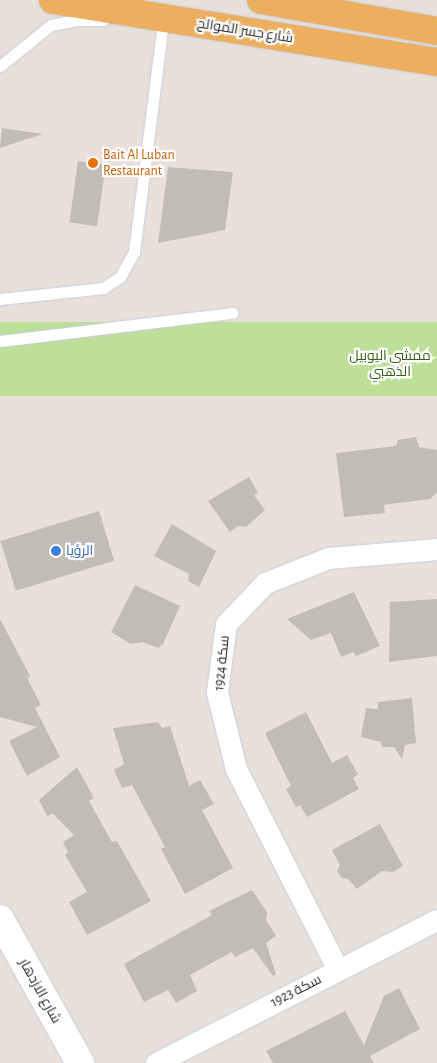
<!DOCTYPE html>
<meta charset="utf-8">
<style>
body{margin:0}
#map{position:relative;width:437px;height:1063px;overflow:hidden;background:#eae0da;font-family:"Alegreya Sans",Cairo,sans-serif}
div>[style]{position:absolute}
[style*='--x']{left:calc(var(--x)*1px);top:calc(var(--y)*1px);width:calc(var(--w)*1px);rotate:calc(var(--a)*1deg)}
.green>*{inset:0;background:#bedf98;transform-origin:0 0}
.building>*{inset:0;background:#c2bcb6;transform-origin:0 0}
.roads{filter:drop-shadow(0 0 1px #c9cfda) drop-shadow(0 0 1px #c9cfda)}
.lane>*{height:11px;margin:-5.5px;padding:0 5.5px;transform-origin:5.5px;border-radius:5.5px;background:#fff}
.street>*{height:21px;margin:-10.5px;padding:0 10.5px;transform-origin:10.5px;border-radius:10.5px;background:#fff}
.secondary>*{height:28px;margin:-14px;padding:0 14px;transform-origin:14px;border-radius:14px;background:#fff}
.primary>*{height:28px;margin:-14px;padding:0 14px;transform-origin:14px;border-radius:14px;background:#ebaf5f}
.dots>*{width:14px;height:14px;translate:-50% -50%;box-sizing:border-box;border:2px solid #fff;border-radius:50%}
span{translate:-50% -50%;white-space:nowrap;text-align:center;line-height:1.15;-webkit-text-stroke:4.5px #fff;paint-order:stroke}
.street-label{font-size:14px;color:#282828}
.food-label{font-size:14px;color:#c56008}
.left{translate:0 -50%;text-align:left}
.park-label{font-size:14px;color:#38611c}
.shop-label{font-size:14px;color:#366cbe}
</style>
<div id="map">
<div class="green">
<div style="left:437px;top:322px;width:74px;height:440px;rotate:90deg"></div>
</div>
<div class="building">
<div style="clip-path:polygon(2px 128px,43px 134px,0 148px)"></div>
<div style="left:78px;top:161px;width:28px;height:62px;rotate:8deg"></div>
<div style="clip-path:polygon(168px 167px,233px 172px,225px 230px,158px 243px)"></div>
<div style="clip-path:polygon(416px 437px,419px 447px,437px 450px,437px 492px,430px 499px,384px 505px,385px 513px,344px 517px,336px 453px,396px 446px,398px 440px)"></div>
<div style="clip-path:polygon(249px 477px,258px 493px,254px 495px,265px 510px,246px 527px,238px 526px,230px 532px,208px 501px)"></div>
<div style="left:99px;top:511px;width:52px;height:103px;rotate:73deg"></div>
<div style="clip-path:polygon(172px 524px,216px 551px,199px 587px,188px 581px,189px 574px,154px 556px)"></div>
<div style="clip-path:polygon(135px 585px,180px 606px,163px 644px,158px 648px,142px 642px,131px 644px,111px 632px)"></div>
<div style="clip-path:polygon(354px 592px,380px 646px,356px 656px,353px 652px,341px 657px,331px 633px,311px 640px,287px 619px)"></div>
<div style="clip-path:polygon(437px 599px,437px 656px,389px 662px,390px 602px)"></div>
<div style="clip-path:polygon(0 619px,30px 676px,27px 678px,41px 705px,35px 708px,60px 757px,27px 776px,9px 741px,37px 727px,0 717px)"></div>
<div style="clip-path:polygon(412px 698px,416px 743px,405px 745px,402px 759px,394px 747px,382px 747px,381px 742px,361px 737px,366px 708px,378px 709px,378px 702px)"></div>
<div style="clip-path:polygon(306px 712px,332px 763px,347px 755px,358px 774px,353px 778px,359px 789px,307px 817px,300px 805px,296px 807px,286px 789px,291px 786px,265px 733px)"></div>
<div style="clip-path:polygon(158px 722px,162px 728px,170px 726px,189px 786px,200px 780px,214px 804px,202px 810px,233px 868px,185px 894px,161px 849px,165px 847px,132px 785px,122px 788px,114px 770px,124px 764px,113px 728px)"></div>
<div style="clip-path:polygon(77px 767px,94px 798px,89px 801px,112px 842px,117px 841px,151px 901px,87px 935px,69px 902px,87px 892px,65px 855px,68px 852px,63px 842px,74px 835px,53px 814px,47px 816px,39px 800px)"></div>
<div style="clip-path:polygon(380px 824px,403px 866px,393px 872px,382px 871px,357px 889px,348px 879px,342px 878px,337px 871px,340px 865px,332px 850px)"></div>
<div style="clip-path:polygon(252px 890px,267px 912px,266px 920px,276px 936px,266px 943px,276px 974px,273px 976px,253px 948px,235px 957px,232px 952px,190px 975px,197px 991px,176px 1003px,168px 990px,144px 1002px,124px 964px,212px 915px,209px 911px)"></div>
<div style="clip-path:polygon(399px 988px,420px 1029px,370px 1056px,374px 1063px,273px 1063px,266px 1051px,345px 1011px,364px 1045px,384px 996px)"></div>
</div>
<div class="roads">
<div class="lane">
<div style="--x:0;--y:66;--w:65;--a:-38.8"></div>
<div style="--x:51;--y:25;--w:25;--a:-11"></div>
<div style="--x:76;--y:20;--w:27;--a:0"></div>
<div style="--x:0;--y:299;--w:104;--a:-6.1"></div>
<div style="--x:103;--y:288;--w:20;--a:-33"></div>
<div style="--x:120;--y:277;--w:29;--a:-61"></div>
<div style="--x:134;--y:252;--w:225;--a:-82.8"></div>
<div style="--x:0;--y:341;--w:234;--a:-6.9"></div>
</div>
<div class="street">
<div style="--x:338;--y:970;--w:225;--a:-116.9"></div>
<div style="--x:236;--y:769;--w:79;--a:-103.9"></div>
<div style="--x:217;--y:692;--w:69;--a:-82.5"></div>
<div style="--x:226;--y:624;--w:57;--a:-46.4"></div>
<div style="--x:265;--y:583;--w:68;--a:-21.6"></div>
<div style="--x:328;--y:558;--w:109;--a:-4.7"></div>
<div style="--x:156;--y:1063;--w:315;--a:-27"></div>
</div>
<div class="secondary">
<div style="--x:0;--y:919;--w:165;--a:60.9"></div>
</div>
<div class="primary">
<div style="--x:53;--y:0;--w:389;--a:9.2"></div>
<div style="--x:261;--y:0;--w:179;--a:10"></div>
</div>
</div>
<div class="dots">
<div style="left:93px;top:163px;background:#e8710a"></div>
<div style="left:56px;top:551px;background:#3f7fe0"></div>
</div>
<div class="street-label">
<span style="left:245px;top:31px;rotate:9deg">شارع جسر الموالح</span>
<span style="left:222px;top:663px;rotate:-84deg">سكة 1924</span>
<span style="left:40px;top:991px;rotate:61deg">شارع الازدهار</span>
<span style="left:296px;top:991px;rotate:-27deg">سكة 1923</span>
</div>
<div class="food-label">
<span class="left" style="left:103px;top:163px">Bait Al Luban<br>Restaurant</span>
</div>
<div class="park-label">
<span style="left:390px;top:364px">ممشى اليوبيل<br>الذهبي</span>
</div>
<div class="shop-label">
<span class="left" style="left:66px;top:551px">الرؤيا</span>
</div>
</div>
